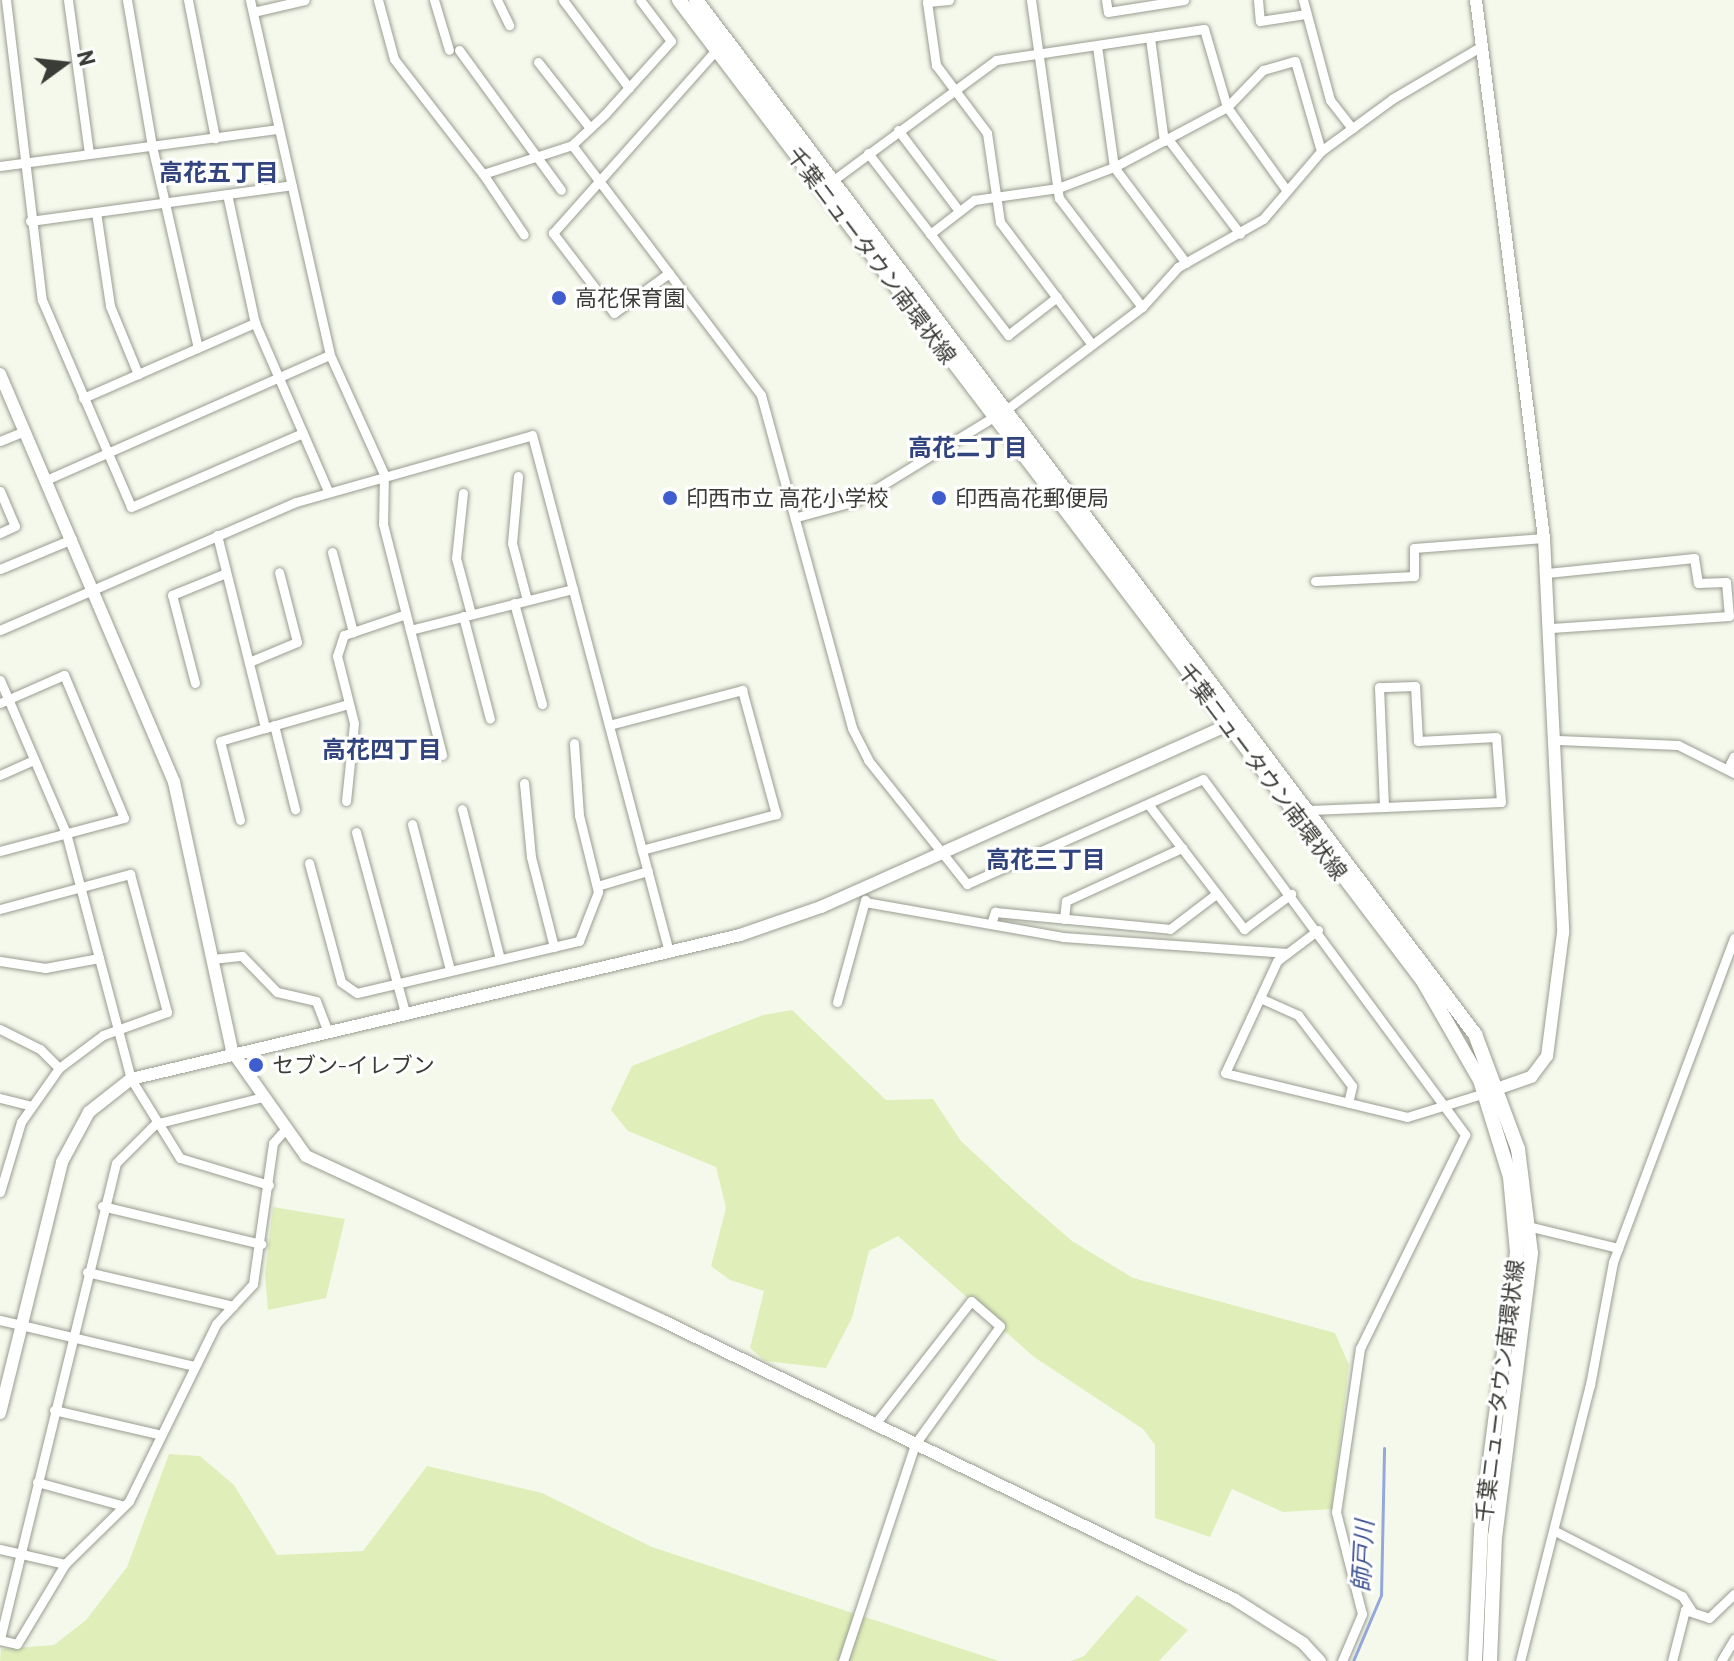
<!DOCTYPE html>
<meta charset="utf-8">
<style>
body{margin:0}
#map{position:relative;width:1734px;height:1661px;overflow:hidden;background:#f5f9ec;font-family:Barlow,"Noto Sans JP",sans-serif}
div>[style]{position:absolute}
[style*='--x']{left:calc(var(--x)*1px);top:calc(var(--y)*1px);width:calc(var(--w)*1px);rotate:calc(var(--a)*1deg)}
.green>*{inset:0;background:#e0efba}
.stream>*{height:3px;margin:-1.5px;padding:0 1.5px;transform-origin:1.5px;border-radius:1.5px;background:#94a8db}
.roads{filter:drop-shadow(0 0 2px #999d91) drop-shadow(0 0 2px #999d91)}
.minor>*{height:9px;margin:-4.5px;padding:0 4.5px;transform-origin:4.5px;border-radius:4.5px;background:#fff}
.tertiary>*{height:12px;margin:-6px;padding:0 6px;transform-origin:6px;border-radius:6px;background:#fff}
.secondary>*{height:14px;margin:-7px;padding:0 7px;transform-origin:7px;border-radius:7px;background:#fff}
.dots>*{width:22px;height:22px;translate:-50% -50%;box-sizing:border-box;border:4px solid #fff;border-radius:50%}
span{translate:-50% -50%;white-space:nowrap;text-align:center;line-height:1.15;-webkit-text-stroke:6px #fff;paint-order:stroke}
.street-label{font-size:22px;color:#3a3c37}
.poi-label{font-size:22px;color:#3a3c37}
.left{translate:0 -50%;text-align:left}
.neighbourhood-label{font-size:24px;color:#32447e;font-weight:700}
.water-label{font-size:24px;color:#3d5293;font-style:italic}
.north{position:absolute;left:24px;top:24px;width:80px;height:80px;-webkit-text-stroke:6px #fff;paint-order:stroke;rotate:75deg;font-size:22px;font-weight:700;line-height:32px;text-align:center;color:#3a3c37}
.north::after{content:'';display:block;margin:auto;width:28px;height:36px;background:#3a3c37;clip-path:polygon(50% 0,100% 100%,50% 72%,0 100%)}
</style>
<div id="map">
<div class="green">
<div style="clip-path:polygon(792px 1010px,886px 1100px,933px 1099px,961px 1141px,1020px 1196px,1072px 1241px,1133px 1278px,1335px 1333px,1349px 1365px,1332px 1509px,1283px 1512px,1232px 1489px,1210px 1537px,1155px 1518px,1155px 1445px,1143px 1429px,1034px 1357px,898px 1236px,869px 1251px,852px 1318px,826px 1368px,765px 1361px,750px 1348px,764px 1291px,730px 1280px,711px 1266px,726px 1208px,716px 1167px,628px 1131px,611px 1110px,632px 1066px,763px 1015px)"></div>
<div style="clip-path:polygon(273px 1207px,345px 1219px,326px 1298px,268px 1310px,265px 1275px)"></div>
<div style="clip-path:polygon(169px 1454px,200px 1456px,234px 1485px,277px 1555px,363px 1551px,427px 1466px,542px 1493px,652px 1547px,999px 1661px,0 1661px,1px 1649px,54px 1645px,86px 1620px,127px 1567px)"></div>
<div style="clip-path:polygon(1137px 1595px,1188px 1630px,1159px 1661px,1071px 1661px,1084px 1656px)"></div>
</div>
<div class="stream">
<div style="--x:1353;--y:1661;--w:72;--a:-67"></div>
<div style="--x:1381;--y:1595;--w:147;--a:-88.8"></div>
</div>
<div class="roads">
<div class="minor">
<div style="--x:6;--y:0;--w:302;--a:83.2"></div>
<div style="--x:42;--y:300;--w:225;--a:66.7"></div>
<div style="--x:131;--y:507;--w:187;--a:-23.3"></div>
<div style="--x:68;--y:0;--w:155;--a:82.2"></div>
<div style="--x:127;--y:0;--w:148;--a:80.3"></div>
<div style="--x:152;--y:146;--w:207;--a:77.2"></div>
<div style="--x:188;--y:0;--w:141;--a:78.9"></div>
<div style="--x:250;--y:0;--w:364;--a:77.3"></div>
<div style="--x:330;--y:355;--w:131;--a:65.6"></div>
<div style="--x:384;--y:474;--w:50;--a:91.1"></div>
<div style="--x:383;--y:524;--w:109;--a:75.7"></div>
<div style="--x:410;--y:630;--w:168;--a:-14.1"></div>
<div style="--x:378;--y:0;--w:61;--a:74.8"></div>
<div style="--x:394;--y:59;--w:145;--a:52.3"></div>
<div style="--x:483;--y:174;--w:94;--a:-18"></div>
<div style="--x:572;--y:145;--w:45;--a:-43.2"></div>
<div style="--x:605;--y:114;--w:98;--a:-47.9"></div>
<div style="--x:671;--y:41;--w:51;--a:-127.1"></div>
<div style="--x:434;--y:0;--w:52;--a:73.3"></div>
<div style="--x:497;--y:0;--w:28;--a:64"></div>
<div style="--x:563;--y:0;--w:110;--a:53.1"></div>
<div style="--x:949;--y:0;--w:22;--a:175"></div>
<div style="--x:927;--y:2;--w:64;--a:81.9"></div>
<div style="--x:936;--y:65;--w:85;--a:53.1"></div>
<div style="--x:987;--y:133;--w:90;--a:81.7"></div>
<div style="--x:1000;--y:222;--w:151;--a:53.1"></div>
<div style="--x:1031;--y:0;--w:200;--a:82"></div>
<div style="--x:1059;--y:198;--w:137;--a:52.7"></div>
<div style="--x:1106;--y:0;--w:12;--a:81"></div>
<div style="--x:1108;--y:12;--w:77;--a:-9"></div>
<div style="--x:1258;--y:0;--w:21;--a:85"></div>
<div style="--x:1260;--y:21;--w:47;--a:-8.7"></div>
<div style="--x:1303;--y:0;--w:104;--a:74.9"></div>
<div style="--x:1330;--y:100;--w:36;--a:52"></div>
<div style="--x:253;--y:12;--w:53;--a:-13"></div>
<div style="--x:1150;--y:38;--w:104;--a:82.3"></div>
<div style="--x:1097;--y:46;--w:122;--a:82"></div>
<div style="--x:1114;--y:167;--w:120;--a:53.1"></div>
<div style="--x:459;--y:50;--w:173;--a:53.9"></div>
<div style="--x:538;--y:62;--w:84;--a:51.8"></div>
<div style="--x:898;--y:130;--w:101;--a:53"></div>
<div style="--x:1168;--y:139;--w:119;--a:52.8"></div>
<div style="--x:572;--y:145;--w:313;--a:52.9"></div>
<div style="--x:761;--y:395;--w:345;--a:74.7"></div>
<div style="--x:852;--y:728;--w:36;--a:63"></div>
<div style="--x:868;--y:760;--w:159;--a:51.4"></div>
<div style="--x:967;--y:884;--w:258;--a:-24"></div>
<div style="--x:1203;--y:779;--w:442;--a:53.6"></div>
<div style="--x:1465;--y:1135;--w:237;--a:116.2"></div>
<div style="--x:1360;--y:1348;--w:166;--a:98.3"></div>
<div style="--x:1336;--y:1512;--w:105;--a:75.7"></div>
<div style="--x:1362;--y:1614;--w:51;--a:113.1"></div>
<div style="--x:868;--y:153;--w:230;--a:52.4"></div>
<div style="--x:1008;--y:335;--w:62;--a:-37.8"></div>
<div style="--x:0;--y:166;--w:281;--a:-7.6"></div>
<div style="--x:483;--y:174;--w:73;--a:56.1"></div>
<div style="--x:828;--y:184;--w:209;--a:-36.4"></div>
<div style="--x:996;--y:60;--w:210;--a:-8.5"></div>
<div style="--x:1204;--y:29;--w:81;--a:73.6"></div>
<div style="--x:1227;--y:107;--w:100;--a:54.4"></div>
<div style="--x:227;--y:194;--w:132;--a:77.8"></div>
<div style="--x:255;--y:323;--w:183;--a:66.5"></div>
<div style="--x:96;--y:212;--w:95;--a:81.5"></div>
<div style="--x:110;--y:306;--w:74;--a:67.6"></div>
<div style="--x:30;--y:221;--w:264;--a:-7.8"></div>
<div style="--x:930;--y:234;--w:56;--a:-37.7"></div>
<div style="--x:974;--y:200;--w:85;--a:-8.1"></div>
<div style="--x:1058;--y:188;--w:60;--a:-20.6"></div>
<div style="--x:1114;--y:167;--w:128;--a:-28"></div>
<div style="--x:1227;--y:107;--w:52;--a:-45.8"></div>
<div style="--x:1263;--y:70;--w:33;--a:-16"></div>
<div style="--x:1295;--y:61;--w:94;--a:73.9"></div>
<div style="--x:669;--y:273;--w:68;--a:144"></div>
<div style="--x:614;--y:313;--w:101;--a:-127.3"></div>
<div style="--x:553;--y:233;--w:248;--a:-48.3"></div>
<div style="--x:83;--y:398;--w:188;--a:-23.6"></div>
<div style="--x:0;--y:441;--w:27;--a:-22"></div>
<div style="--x:518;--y:476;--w:67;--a:95.1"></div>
<div style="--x:512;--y:543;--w:59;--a:75.3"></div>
<div style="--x:46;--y:480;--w:310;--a:-23.8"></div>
<div style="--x:0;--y:491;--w:38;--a:67"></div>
<div style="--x:15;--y:526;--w:17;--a:155"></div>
<div style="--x:463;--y:493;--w:65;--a:96.1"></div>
<div style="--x:456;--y:558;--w:58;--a:75"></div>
<div style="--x:797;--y:517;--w:61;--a:-15.2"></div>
<div style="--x:856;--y:501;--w:177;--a:-31.4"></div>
<div style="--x:1007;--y:409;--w:169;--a:-37.1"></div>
<div style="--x:1142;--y:307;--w:54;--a:-48"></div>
<div style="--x:1178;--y:267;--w:98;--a:-29.5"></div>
<div style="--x:1263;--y:219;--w:89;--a:-49.5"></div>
<div style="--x:1321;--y:151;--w:88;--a:-36.2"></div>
<div style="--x:1392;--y:99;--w:104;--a:-30.5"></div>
<div style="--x:217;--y:535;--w:199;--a:76"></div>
<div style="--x:332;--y:552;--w:83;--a:75.3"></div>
<div style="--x:0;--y:569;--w:78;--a:-22.6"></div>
<div style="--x:1547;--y:573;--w:148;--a:-5.8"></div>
<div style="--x:1694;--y:558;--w:25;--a:81"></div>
<div style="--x:1698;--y:583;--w:28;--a:-2"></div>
<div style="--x:1726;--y:582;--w:34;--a:85"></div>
<div style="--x:1729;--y:616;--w:178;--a:176.1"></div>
<div style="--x:1315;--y:581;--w:99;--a:-2.9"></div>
<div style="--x:1414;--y:576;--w:28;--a:-90"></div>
<div style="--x:1414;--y:548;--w:130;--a:-4.4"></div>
<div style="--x:514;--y:603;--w:105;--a:74.5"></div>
<div style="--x:463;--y:616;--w:106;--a:75.3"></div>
<div style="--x:0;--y:630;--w:322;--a:-23.4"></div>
<div style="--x:296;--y:502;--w:245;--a:-15.8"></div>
<div style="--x:532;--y:435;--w:535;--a:75.16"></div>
<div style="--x:410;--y:630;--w:129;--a:75.6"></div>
<div style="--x:249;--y:662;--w:52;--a:-22.6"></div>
<div style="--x:297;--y:642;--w:72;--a:-104.4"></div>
<div style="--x:0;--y:680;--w:167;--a:66.7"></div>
<div style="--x:66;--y:833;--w:254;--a:75.2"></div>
<div style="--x:131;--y:1079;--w:93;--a:58.2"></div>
<div style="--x:180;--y:1158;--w:93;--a:16.9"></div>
<div style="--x:195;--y:683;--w:91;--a:-104.6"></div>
<div style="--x:172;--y:595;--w:58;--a:-22.2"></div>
<div style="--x:0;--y:703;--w:70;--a:-23.6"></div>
<div style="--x:64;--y:675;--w:155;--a:67.2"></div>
<div style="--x:124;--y:818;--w:128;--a:165.1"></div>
<div style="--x:274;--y:725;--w:87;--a:76"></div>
<div style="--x:609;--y:725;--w:138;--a:-14.7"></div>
<div style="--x:742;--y:690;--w:129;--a:74.7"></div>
<div style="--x:776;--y:814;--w:139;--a:165"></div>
<div style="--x:1558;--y:740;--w:120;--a:2.4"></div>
<div style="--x:1678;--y:745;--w:63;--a:26.6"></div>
<div style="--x:1728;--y:768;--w:13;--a:-63"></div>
<div style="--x:0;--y:775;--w:37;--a:-24"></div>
<div style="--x:524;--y:783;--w:74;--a:84.6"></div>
<div style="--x:531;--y:857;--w:93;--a:75.7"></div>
<div style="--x:346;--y:801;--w:78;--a:-84.1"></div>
<div style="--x:354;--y:723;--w:69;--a:-104.2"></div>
<div style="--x:337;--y:656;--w:22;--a:-72"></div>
<div style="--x:344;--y:635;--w:65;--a:-18.7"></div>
<div style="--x:1148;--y:804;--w:158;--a:52.5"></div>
<div style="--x:1244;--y:929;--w:59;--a:-36.7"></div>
<div style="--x:462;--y:809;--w:155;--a:75.8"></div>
<div style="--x:1310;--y:810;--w:74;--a:-2.3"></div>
<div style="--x:1384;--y:807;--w:117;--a:-2.4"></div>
<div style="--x:1501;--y:802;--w:65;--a:-94.4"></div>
<div style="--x:1496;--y:737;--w:78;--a:177.1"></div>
<div style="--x:1418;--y:741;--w:55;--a:-93.1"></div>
<div style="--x:1415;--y:686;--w:36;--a:178"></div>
<div style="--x:1379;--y:687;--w:120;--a:87.6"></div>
<div style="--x:240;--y:820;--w:81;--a:-104.2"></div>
<div style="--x:220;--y:741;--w:133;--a:-16.1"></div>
<div style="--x:412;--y:824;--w:151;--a:75.4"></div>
<div style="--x:356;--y:832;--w:187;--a:74.8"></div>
<div style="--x:309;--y:863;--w:123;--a:74.9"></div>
<div style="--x:341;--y:982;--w:19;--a:35"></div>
<div style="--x:357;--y:993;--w:228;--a:-13.2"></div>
<div style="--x:579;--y:941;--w:53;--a:-68.8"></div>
<div style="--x:598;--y:892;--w:79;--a:-103.9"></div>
<div style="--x:579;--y:815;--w:72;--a:-94"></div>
<div style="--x:597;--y:886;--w:53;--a:-16.4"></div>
<div style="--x:865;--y:902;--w:201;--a:10"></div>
<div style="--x:1063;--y:937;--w:225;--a:4.1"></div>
<div style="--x:0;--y:909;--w:135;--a:-15.1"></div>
<div style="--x:130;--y:874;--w:143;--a:75"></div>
<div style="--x:167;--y:1012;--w:68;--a:160.2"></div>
<div style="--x:103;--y:1035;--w:55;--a:143.1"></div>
<div style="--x:59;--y:1068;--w:66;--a:125.1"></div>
<div style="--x:21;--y:1122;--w:73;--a:106.7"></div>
<div style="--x:1064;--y:919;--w:18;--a:-84"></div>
<div style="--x:1066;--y:901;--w:128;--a:-24.6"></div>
<div style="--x:991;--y:924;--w:13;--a:-72"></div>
<div style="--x:995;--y:912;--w:176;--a:5.5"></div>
<div style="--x:1170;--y:929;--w:58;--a:-37.3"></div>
<div style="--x:1318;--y:930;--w:51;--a:142.9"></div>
<div style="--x:1277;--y:961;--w:123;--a:114.9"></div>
<div style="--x:1225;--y:1073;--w:187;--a:13.6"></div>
<div style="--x:1407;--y:1117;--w:82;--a:-17.1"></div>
<div style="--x:212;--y:959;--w:30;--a:-6"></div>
<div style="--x:242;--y:956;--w:50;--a:45.8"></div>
<div style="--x:277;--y:992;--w:40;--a:13"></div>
<div style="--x:316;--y:1001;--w:31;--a:69"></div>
<div style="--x:0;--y:961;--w:46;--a:8.8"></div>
<div style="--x:45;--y:968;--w:55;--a:-10.5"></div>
<div style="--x:1260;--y:998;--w:42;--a:24.1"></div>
<div style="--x:1298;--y:1015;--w:89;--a:52.7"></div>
<div style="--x:1352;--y:1086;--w:17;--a:103"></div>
<div style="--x:837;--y:1002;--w:106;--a:-74.6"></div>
<div style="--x:0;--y:1029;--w:45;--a:26.6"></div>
<div style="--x:40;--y:1049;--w:27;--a:45"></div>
<div style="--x:0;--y:1098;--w:30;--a:14"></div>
<div style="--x:259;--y:1098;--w:107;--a:166"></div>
<div style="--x:155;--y:1124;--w:55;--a:135"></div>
<div style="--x:116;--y:1163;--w:491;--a:103.7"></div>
<div style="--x:0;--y:1640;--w:17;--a:13"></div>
<div style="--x:17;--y:1644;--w:93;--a:-59"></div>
<div style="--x:65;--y:1564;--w:90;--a:-44.5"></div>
<div style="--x:129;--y:1501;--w:197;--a:-63.8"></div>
<div style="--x:216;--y:1324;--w:54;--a:-47.2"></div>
<div style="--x:253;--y:1284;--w:142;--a:-81.9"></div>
<div style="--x:273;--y:1143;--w:15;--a:-48"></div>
<div style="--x:102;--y:1206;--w:164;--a:13.4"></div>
<div style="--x:1523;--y:1225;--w:98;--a:13.6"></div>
<div style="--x:87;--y:1272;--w:150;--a:13.1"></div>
<div style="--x:0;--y:1320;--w:200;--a:13.3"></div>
<div style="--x:54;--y:1410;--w:107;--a:13"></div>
<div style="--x:37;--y:1482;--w:90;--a:15.4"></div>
<div style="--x:1555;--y:1531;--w:143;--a:27.1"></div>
<div style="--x:1682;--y:1596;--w:17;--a:57"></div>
<div style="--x:0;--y:1549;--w:67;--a:13"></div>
<div style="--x:843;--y:1661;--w:229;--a:-71.6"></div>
<div style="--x:915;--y:1444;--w:145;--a:-54.2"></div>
<div style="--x:1000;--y:1326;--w:38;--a:-139"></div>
<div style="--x:971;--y:1301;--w:156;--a:128"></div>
<div style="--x:1520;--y:1661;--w:285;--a:-75.8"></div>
<div style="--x:1590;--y:1385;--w:125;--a:-79.4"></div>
<div style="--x:1613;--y:1262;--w:346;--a:-69.5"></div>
<div style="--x:1672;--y:1661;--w:53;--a:-75.7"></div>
<div style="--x:1685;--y:1610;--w:25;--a:18"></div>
<div style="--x:1709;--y:1618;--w:35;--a:-44"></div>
<div style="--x:1721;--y:1661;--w:26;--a:-59"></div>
</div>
<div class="tertiary">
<div style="--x:1476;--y:0;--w:542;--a:82.8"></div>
<div style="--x:1544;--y:538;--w:395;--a:87.2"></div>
<div style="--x:1563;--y:933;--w:124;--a:97.4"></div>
<div style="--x:1547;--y:1056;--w:26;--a:127"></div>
<div style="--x:1531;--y:1077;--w:46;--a:160.8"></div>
<div style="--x:0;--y:374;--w:444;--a:66.9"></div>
<div style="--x:174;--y:782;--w:275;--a:77.8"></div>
<div style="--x:232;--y:1051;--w:128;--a:54.8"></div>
<div style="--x:306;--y:1156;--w:391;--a:24.8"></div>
<div style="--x:661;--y:1320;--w:637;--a:25.96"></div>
<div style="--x:1234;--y:1599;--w:82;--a:32.5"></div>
<div style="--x:1303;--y:1643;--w:25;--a:47"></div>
<div style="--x:0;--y:1413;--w:259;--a:-76.1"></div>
<div style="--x:62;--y:1162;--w:57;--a:-61.6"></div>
<div style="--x:89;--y:1112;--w:53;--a:-38.2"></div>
<div style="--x:131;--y:1079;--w:626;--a:-13.3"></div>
<div style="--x:740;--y:935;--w:86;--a:-19.1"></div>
<div style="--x:821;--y:907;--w:453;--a:-24.1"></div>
</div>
<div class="secondary">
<div style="--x:679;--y:0;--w:1231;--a:52.82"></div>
<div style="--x:1423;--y:981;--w:114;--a:60.1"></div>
<div style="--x:1480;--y:1080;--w:102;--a:72.8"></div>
<div style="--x:1510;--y:1177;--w:75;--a:84.7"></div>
<div style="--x:1517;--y:1252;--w:280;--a:97.4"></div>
<div style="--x:1481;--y:1530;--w:131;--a:92.6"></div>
<div style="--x:696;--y:0;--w:1295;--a:53.01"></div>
<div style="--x:1475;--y:1034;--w:123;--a:69.5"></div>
<div style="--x:1518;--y:1149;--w:105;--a:82.9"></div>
<div style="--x:1531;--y:1253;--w:285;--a:97.2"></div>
<div style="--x:1495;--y:1536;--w:125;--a:92.3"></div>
</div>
</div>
<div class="dots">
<div style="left:559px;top:298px;background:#3f5dcf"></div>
<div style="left:670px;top:498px;background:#3f5dcf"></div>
<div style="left:939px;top:498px;background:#3f5dcf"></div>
<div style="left:256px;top:1065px;background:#3f5dcf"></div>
</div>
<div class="street-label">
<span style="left:872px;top:255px;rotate:53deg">千葉ニュータウン南環状線</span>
<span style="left:1263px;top:771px;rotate:53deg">千葉ニュータウン南環状線</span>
<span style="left:1499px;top:1391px;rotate:-83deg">千葉ニュータウン南環状線</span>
</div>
<div class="poi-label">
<span class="left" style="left:575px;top:298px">高花保育園</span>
<span class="left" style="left:686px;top:498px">印西市立 高花小学校</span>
<span class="left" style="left:955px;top:498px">印西高花郵便局</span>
<span class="left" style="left:272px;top:1065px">セブン-イレブン</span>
</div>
<div class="neighbourhood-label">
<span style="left:219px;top:172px">高花五丁目</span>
<span style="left:968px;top:447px">高花二丁目</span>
<span style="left:382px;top:749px">高花四丁目</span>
<span style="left:1046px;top:859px">高花三丁目</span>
</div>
<div class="water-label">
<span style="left:1362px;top:1556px;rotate:-87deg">師戸川</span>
</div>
<div class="north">N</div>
</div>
